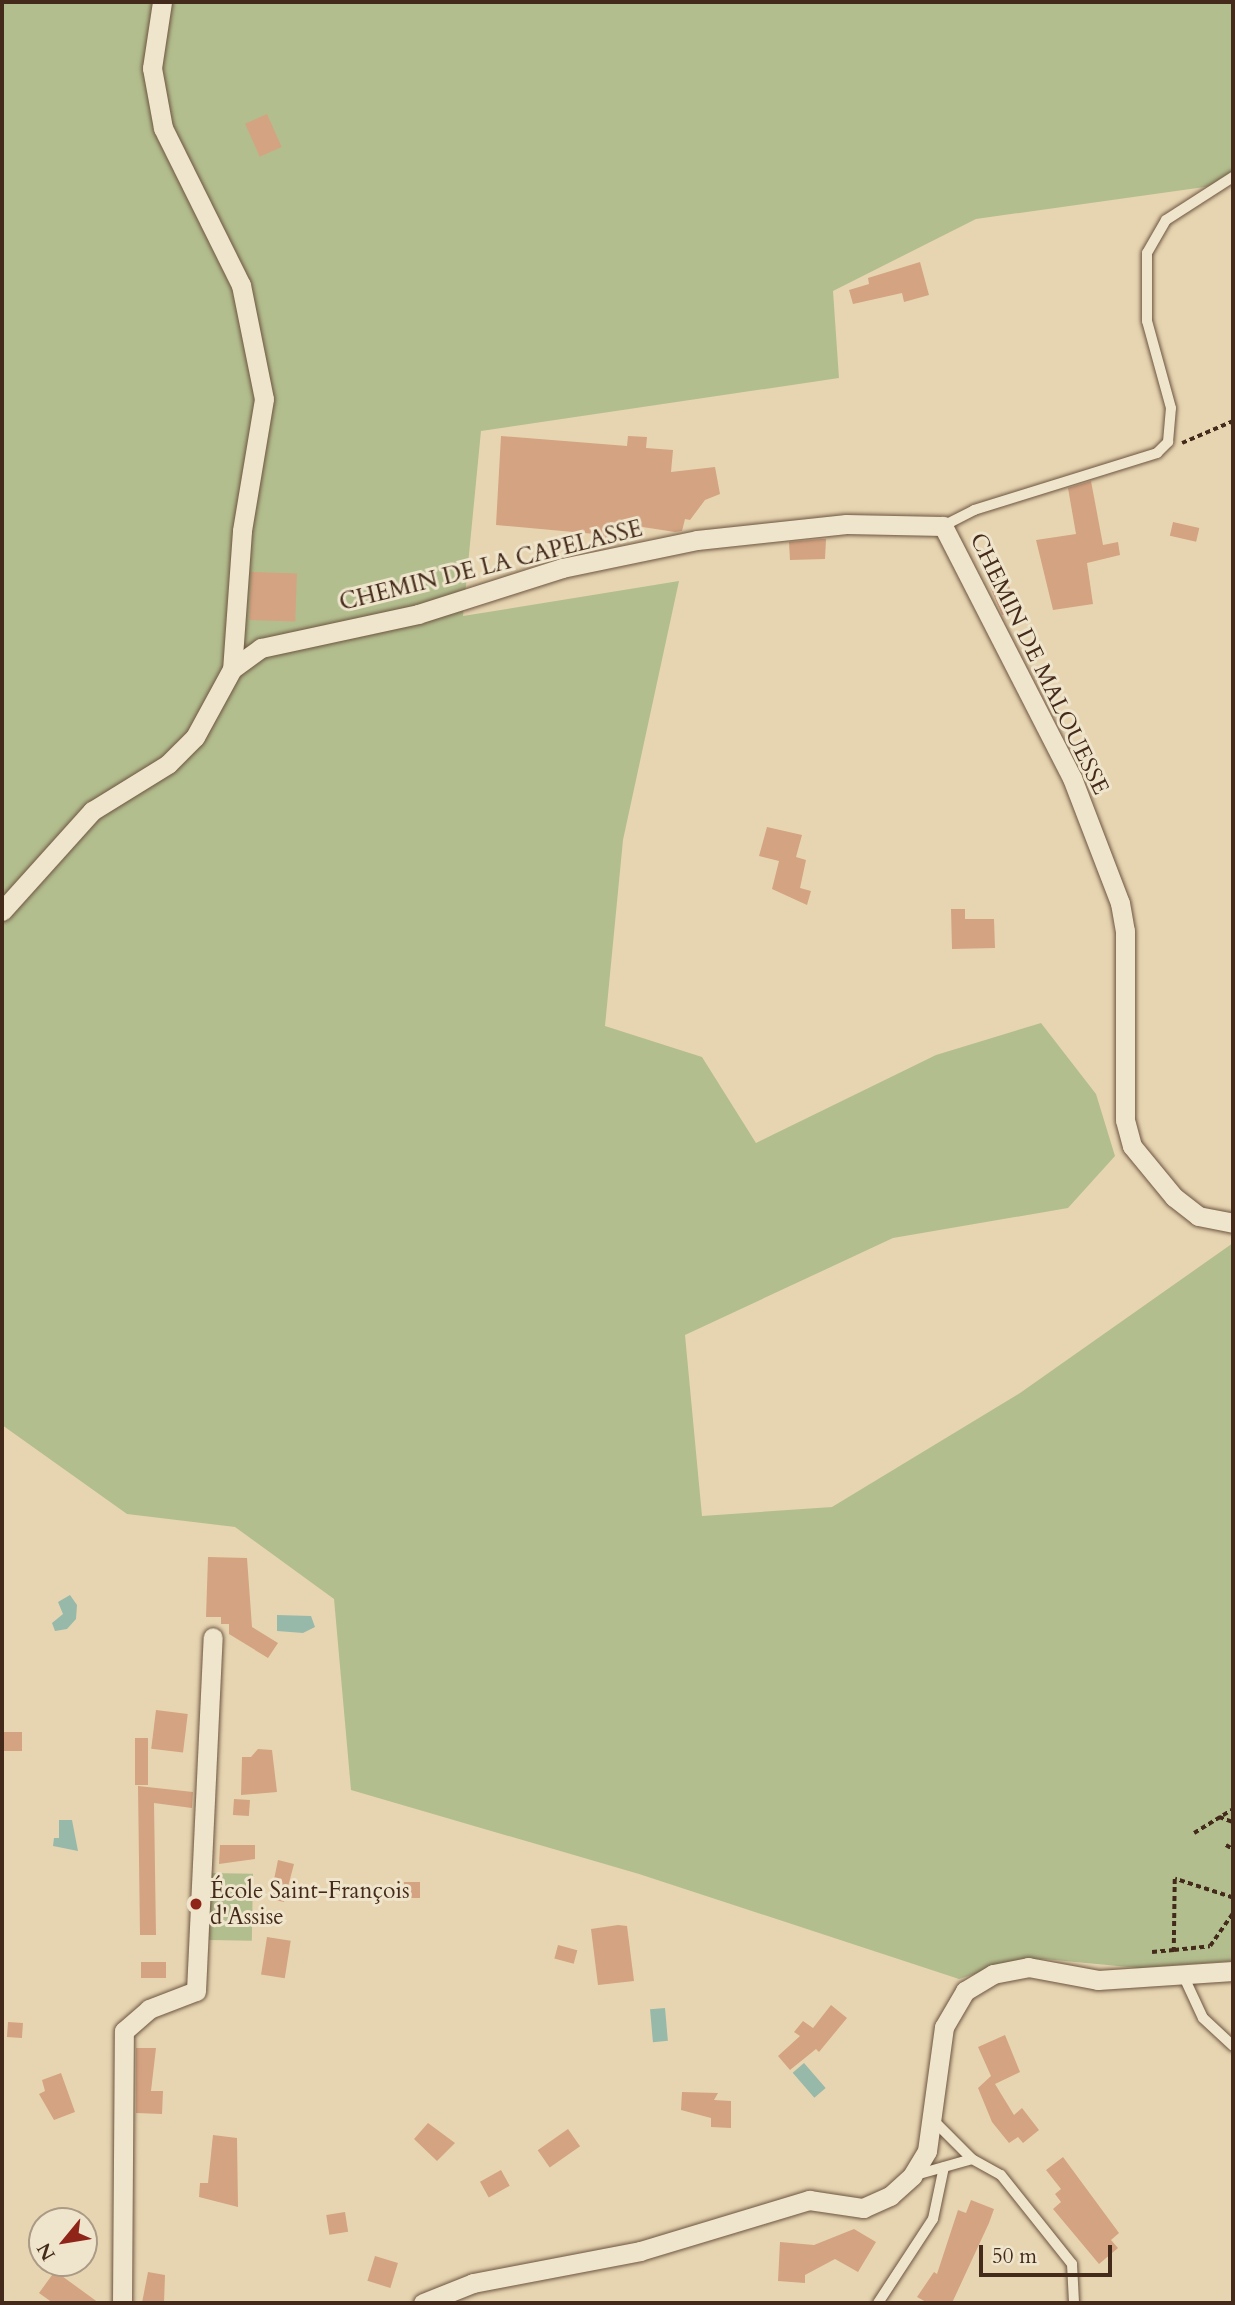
<!DOCTYPE html>
<meta charset="utf-8">
<style>
body{margin:0}
#map{position:relative;width:1235px;height:2305px;overflow:hidden;background:#e7d5b1;font-family:Cardo,serif}
div>[style]{position:absolute}
[style*='--x']{left:calc(var(--x)*1px);top:calc(var(--y)*1px);width:calc(var(--w)*1px);rotate:calc(var(--a)*1deg)}
.green>*{inset:0;background:#b3be8e;transform-origin:0 0}
.water>*{inset:0;background:#97b9aa;transform-origin:0 0}
.building>*{inset:0;background:#d4a382;transform-origin:0 0}
.path>*{height:3.5px;margin-top:-1.75px;transform-origin:0;background:repeating-linear-gradient(90deg,#442a1a 0 5px,transparent 0 8.5px)}
.roads{filter:drop-shadow(0 0 2px #6d5540) drop-shadow(0 0 2px #6d5540)}
.lane>*{height:10px;margin:-5px;padding:0 5px;transform-origin:5px;border-radius:5px;background:#efe4cc}
.street>*{height:19px;margin:-9.5px;padding:0 9.5px;transform-origin:9.5px;border-radius:9.5px;background:#efe4cc}
.dots>*{width:19px;height:19px;translate:-50% -50%;box-sizing:border-box;border:4px solid #efe4cc;border-radius:50%}
span{translate:-50% -50%;white-space:nowrap;text-align:center;line-height:1.15;-webkit-text-stroke:6px #efe4cc;paint-order:stroke}
.street-label{font-size:23px;color:#442a1a}
.poi-label{font-size:23px;color:#442a1a}
.left{translate:0 -50%;text-align:left}
.frame{position:absolute;inset:0;border:4px solid #442a1a;pointer-events:none}
.north{position:absolute;left:28px;top:2207px;width:70px;height:70px;box-sizing:border-box;background:#efe4cc;border:2px solid #ab9a85;border-radius:50%;rotate:240deg;font-size:19px;font-weight:700;line-height:28px;text-align:center;color:#442a1a}
.north::after{content:'';display:block;margin:auto;width:24px;height:32px;background:#8f2418;clip-path:polygon(50% 0,100% 100%,50% 72%,0 100%)}
.scale{position:absolute;left:979px;top:2245px;width:133px;height:32px;box-sizing:border-box;border:4px solid #442a1a;border-top:0;padding-left:9px;font-size:21px;line-height:24px;white-space:nowrap;color:#442a1a;-webkit-text-stroke:5px #efe4cc;paint-order:stroke}
</style>
<div id="map">
<div class="green">
<div style="clip-path:polygon(2px 2px,1233px 2px,1233px 183px,976px 219px,833px 291px,839px 378px,481px 431px,463px 616px,679px 581px,623px 840px,605px 1026px,702px 1057px,756px 1143px,936px 1055px,1041px 1023px,1096px 1094px,1115px 1156px,1068px 1208px,893px 1238px,685px 1335px,702px 1516px,832px 1507px,1020px 1393px,1233px 1243px,1233px 1961px,1139px 1968px,1044px 1959px,1012px 1962px,959px 1979px,639px 1874px,351px 1790px,334px 1599px,235px 1527px,127px 1514px,2px 1425px)"></div>
<div style="left:210px;top:1873px;width:43px;height:67px;rotate:1deg"></div>
</div>
<div class="water">
<div style="clip-path:polygon(70px 1595px,77px 1605px,76px 1619px,67px 1629px,55px 1631px,52px 1623px,63px 1614px,58px 1602px)"></div>
<div style="clip-path:polygon(277px 1615px,311px 1616px,315px 1627px,303px 1633px,277px 1631px)"></div>
<div style="clip-path:polygon(59px 1820px,72px 1820px,78px 1851px,53px 1846px,54px 1838px,59px 1838px)"></div>
<div style="left:665px;top:2008px;width:33px;height:15px;rotate:85deg"></div>
<div style="left:804px;top:2063px;width:33px;height:15px;rotate:49deg"></div>
</div>
<div class="building">
<div style="left:267px;top:114px;width:36px;height:24px;rotate:66deg"></div>
<div style="clip-path:polygon(920px 262px,929px 295px,904px 302px,902px 293px,853px 304px,849px 290px,869px 284px,868px 278px)"></div>
<div style="clip-path:polygon(501px 436px,627px 446px,628px 436px,647px 437px,646px 448px,673px 450px,671px 472px,715px 467px,720px 494px,705px 500px,690px 520px,685px 519px,682px 531px,675px 532px,610px 522px,608px 539px,594px 538px,595px 534px,496px 525px)"></div>
<div style="clip-path:polygon(1091px 481px,1103px 545px,1118px 542px,1120px 555px,1087px 563px,1093px 604px,1053px 610px,1036px 540px,1076px 534px,1068px 488px)"></div>
<div style="left:1173px;top:522px;width:27px;height:14px;rotate:13deg"></div>
<div style="clip-path:polygon(822px 539px,826px 539px,825px 559px,790px 560px,789px 542px)"></div>
<div style="left:251px;top:572px;width:46px;height:48px;rotate:2deg"></div>
<div style="clip-path:polygon(1006px 574px,1016px 611px,1002px 615px,986px 577px)"></div>
<div style="clip-path:polygon(767px 827px,802px 835px,796px 857px,806px 860px,800px 888px,811px 891px,807px 905px,772px 889px,779px 861px,759px 856px)"></div>
<div style="clip-path:polygon(951px 909px,965px 909px,965px 919px,994px 919px,995px 948px,952px 949px)"></div>
<div style="clip-path:polygon(208px 1557px,247px 1558px,252px 1627px,278px 1643px,268px 1658px,229px 1634px,229px 1624px,221px 1624px,221px 1617px,206px 1617px)"></div>
<div style="left:156px;top:1710px;width:32px;height:39px;rotate:7deg"></div>
<div style="left:2px;top:1732px;width:20px;height:19px"></div>
<div style="left:135px;top:1738px;width:13px;height:47px"></div>
<div style="clip-path:polygon(258px 1749px,272px 1750px,277px 1792px,241px 1795px,242px 1757px,251px 1757px)"></div>
<div style="clip-path:polygon(138px 1786px,193px 1792px,192px 1808px,154px 1803px,156px 1935px,140px 1935px)"></div>
<div style="left:234px;top:1799px;width:16px;height:16px;rotate:4deg"></div>
<div style="clip-path:polygon(220px 1845px,255px 1845px,255px 1859px,219px 1864px)"></div>
<div style="clip-path:polygon(278px 1860px,294px 1864px,284px 1902px,270px 1899px)"></div>
<div style="left:404px;top:1882px;width:16px;height:16px"></div>
<div style="clip-path:polygon(618px 1925px,627px 1926px,634px 1981px,598px 1985px,591px 1929px)"></div>
<div style="left:267px;top:1937px;width:24px;height:38px;rotate:9deg"></div>
<div style="left:558px;top:1945px;width:20px;height:14px;rotate:15deg"></div>
<div style="left:141px;top:1962px;width:25px;height:16px"></div>
<div style="clip-path:polygon(831px 2005px,847px 2018px,819px 2052px,816px 2049px,790px 2070px,778px 2056px,800px 2036px,794px 2032px,803px 2021px,813px 2028px)"></div>
<div style="left:8px;top:2022px;width:15px;height:15px;rotate:4deg"></div>
<div style="clip-path:polygon(1005px 2035px,1020px 2072px,995px 2084px,1014px 2115px,1022px 2108px,1039px 2130px,1023px 2143px,1018px 2137px,1009px 2143px,992px 2122px,978px 2088px,991px 2076px,978px 2047px)"></div>
<div style="clip-path:polygon(136px 2048px,156px 2048px,151px 2091px,163px 2091px,162px 2114px,136px 2113px)"></div>
<div style="clip-path:polygon(61px 2073px,75px 2112px,54px 2120px,39px 2094px,45px 2091px,42px 2080px)"></div>
<div style="clip-path:polygon(682px 2092px,718px 2093px,714px 2100px,731px 2101px,731px 2128px,711px 2127px,711px 2118px,681px 2110px)"></div>
<div style="clip-path:polygon(428px 2123px,455px 2143px,437px 2161px,414px 2139px)"></div>
<div style="left:568px;top:2129px;width:21px;height:37px;rotate:55deg"></div>
<div style="clip-path:polygon(213px 2135px,237px 2138px,238px 2207px,199px 2197px,200px 2183px,208px 2183px)"></div>
<div style="clip-path:polygon(1063px 2157px,1119px 2233px,1111px 2240px,1118px 2248px,1099px 2264px,1053px 2209px,1061px 2202px,1055px 2194px,1061px 2189px,1046px 2170px)"></div>
<div style="left:501px;top:2170px;width:18px;height:24px;rotate:61deg"></div>
<div style="clip-path:polygon(971px 2200px,994px 2209px,989px 2223px,952px 2303px,928px 2303px,917px 2297px,934px 2272px,937px 2274px,958px 2210px,966px 2213px)"></div>
<div style="left:345px;top:2212px;width:20px;height:19px;rotate:81deg"></div>
<div style="clip-path:polygon(854px 2229px,876px 2242px,858px 2272px,835px 2259px,805px 2275px,805px 2283px,778px 2281px,780px 2242px,814px 2245px)"></div>
<div style="left:375px;top:2256px;width:24px;height:26px;rotate:17deg"></div>
<div style="clip-path:polygon(55px 2271px,99px 2303px,53px 2303px,39px 2293px)"></div>
<div style="clip-path:polygon(148px 2272px,165px 2275px,164px 2303px,142px 2303px)"></div>
</div>
<div class="path">
<div style="--x:1182;--y:443;--w:56;--a:-23.3"></div>
<div style="--x:1219;--y:1817;--w:15;--a:20"></div>
<div style="--x:1194;--y:1833;--w:46;--a:-31.6"></div>
<div style="--x:1226;--y:1845;--w:8;--a:30"></div>
<div style="--x:1233;--y:1898;--w:61;--a:-161.9"></div>
<div style="--x:1175;--y:1879;--w:71;--a:90.8"></div>
<div style="--x:1174;--y:1950;--w:36;--a:-6"></div>
<div style="--x:1210;--y:1946;--w:40;--a:-55.1"></div>
<div style="--x:1152;--y:1952;--w:22;--a:-5"></div>
</div>
<div class="roads">
<div class="lane">
<div style="--x:943;--y:526;--w:35;--a:-27"></div>
<div style="--x:974;--y:510;--w:192;--a:-17.3"></div>
<div style="--x:1157;--y:453;--w:16;--a:-45"></div>
<div style="--x:1168;--y:442;--w:34;--a:-85"></div>
<div style="--x:1171;--y:408;--w:90;--a:-105.4"></div>
<div style="--x:1147;--y:321;--w:68;--a:-90"></div>
<div style="--x:1147;--y:253;--w:38;--a:-60"></div>
<div style="--x:1166;--y:220;--w:80;--a:-32.7"></div>
<div style="--x:1183;--y:1975;--w:47;--a:65.1"></div>
<div style="--x:1203;--y:2018;--w:41;--a:43"></div>
<div style="--x:972;--y:2159;--w:33;--a:29"></div>
<div style="--x:1001;--y:2175;--w:114;--a:51.4"></div>
<div style="--x:1072;--y:2264;--w:39;--a:87"></div>
<div style="--x:912;--y:2176;--w:62;--a:-15.8"></div>
<div style="--x:972;--y:2159;--w:55;--a:-135"></div>
<div style="--x:878;--y:2303;--w:100;--a:-56.8"></div>
<div style="--x:933;--y:2219;--w:53;--a:-78.1"></div>
</div>
<div class="street">
<div style="--x:162;--y:2;--w:67;--a:98.6"></div>
<div style="--x:152;--y:68;--w:61;--a:79.6"></div>
<div style="--x:163;--y:128;--w:175;--a:63.6"></div>
<div style="--x:241;--y:285;--w:116;--a:78.6"></div>
<div style="--x:264;--y:399;--w:134;--a:99.5"></div>
<div style="--x:242;--y:531;--w:138;--a:94.1"></div>
<div style="--x:2;--y:911;--w:135;--a:-48"></div>
<div style="--x:92;--y:811;--w:89;--a:-31.7"></div>
<div style="--x:168;--y:764;--w:38;--a:-45"></div>
<div style="--x:195;--y:737;--w:77;--a:-61.4"></div>
<div style="--x:232;--y:669;--w:36;--a:-36"></div>
<div style="--x:261;--y:648;--w:161;--a:-12.2"></div>
<div style="--x:418;--y:614;--w:151;--a:-17.7"></div>
<div style="--x:562;--y:568;--w:138;--a:-11.7"></div>
<div style="--x:697;--y:540;--w:150;--a:-6.1"></div>
<div style="--x:846;--y:524;--w:97;--a:1.2"></div>
<div style="--x:943;--y:526;--w:283;--a:62.9"></div>
<div style="--x:1072;--y:778;--w:134;--a:69"></div>
<div style="--x:1120;--y:903;--w:28;--a:80"></div>
<div style="--x:1125;--y:931;--w:189;--a:90"></div>
<div style="--x:1125;--y:1120;--w:27;--a:75"></div>
<div style="--x:1132;--y:1146;--w:66;--a:50.5"></div>
<div style="--x:1174;--y:1197;--w:31;--a:38"></div>
<div style="--x:1198;--y:1216;--w:36;--a:11"></div>
<div style="--x:122;--y:2303;--w:272;--a:-89.6"></div>
<div style="--x:124;--y:2031;--w:33;--a:-41"></div>
<div style="--x:149;--y:2009;--w:50;--a:-21"></div>
<div style="--x:196;--y:1991;--w:354;--a:-87.3"></div>
<div style="--x:423;--y:2303;--w:54;--a:-21.8"></div>
<div style="--x:473;--y:2283;--w:170;--a:-10.8"></div>
<div style="--x:640;--y:2251;--w:177;--a:-16.8"></div>
<div style="--x:809;--y:2200;--w:55;--a:8.4"></div>
<div style="--x:863;--y:2208;--w:30;--a:-24"></div>
<div style="--x:890;--y:2196;--w:30;--a:-42"></div>
<div style="--x:912;--y:2176;--w:29;--a:-59"></div>
<div style="--x:927;--y:2151;--w:125;--a:-82.2"></div>
<div style="--x:944;--y:2027;--w:42;--a:-59.7"></div>
<div style="--x:965;--y:1991;--w:33;--a:-31"></div>
<div style="--x:993;--y:1974;--w:36;--a:-11"></div>
<div style="--x:1028;--y:1967;--w:71;--a:10.5"></div>
<div style="--x:1098;--y:1980;--w:135;--a:-3.8"></div>
</div>
</div>
<div class="dots">
<div style="left:196px;top:1904px;background:#8f2418"></div>
</div>
<div class="street-label">
<span style="left:491px;top:566px;rotate:-14deg">CHEMIN DE LA CAPELASSE</span>
<span style="left:1039px;top:664px;rotate:64deg">CHEMIN DE MALOUESSE</span>
</div>
<div class="poi-label">
<span class="left" style="left:210px;top:1904px">École Saint-François<br>d'Assise</span>
</div>
<div class="frame"></div>
<div class="north">N</div>
<div class="scale">50 m</div>
</div>
